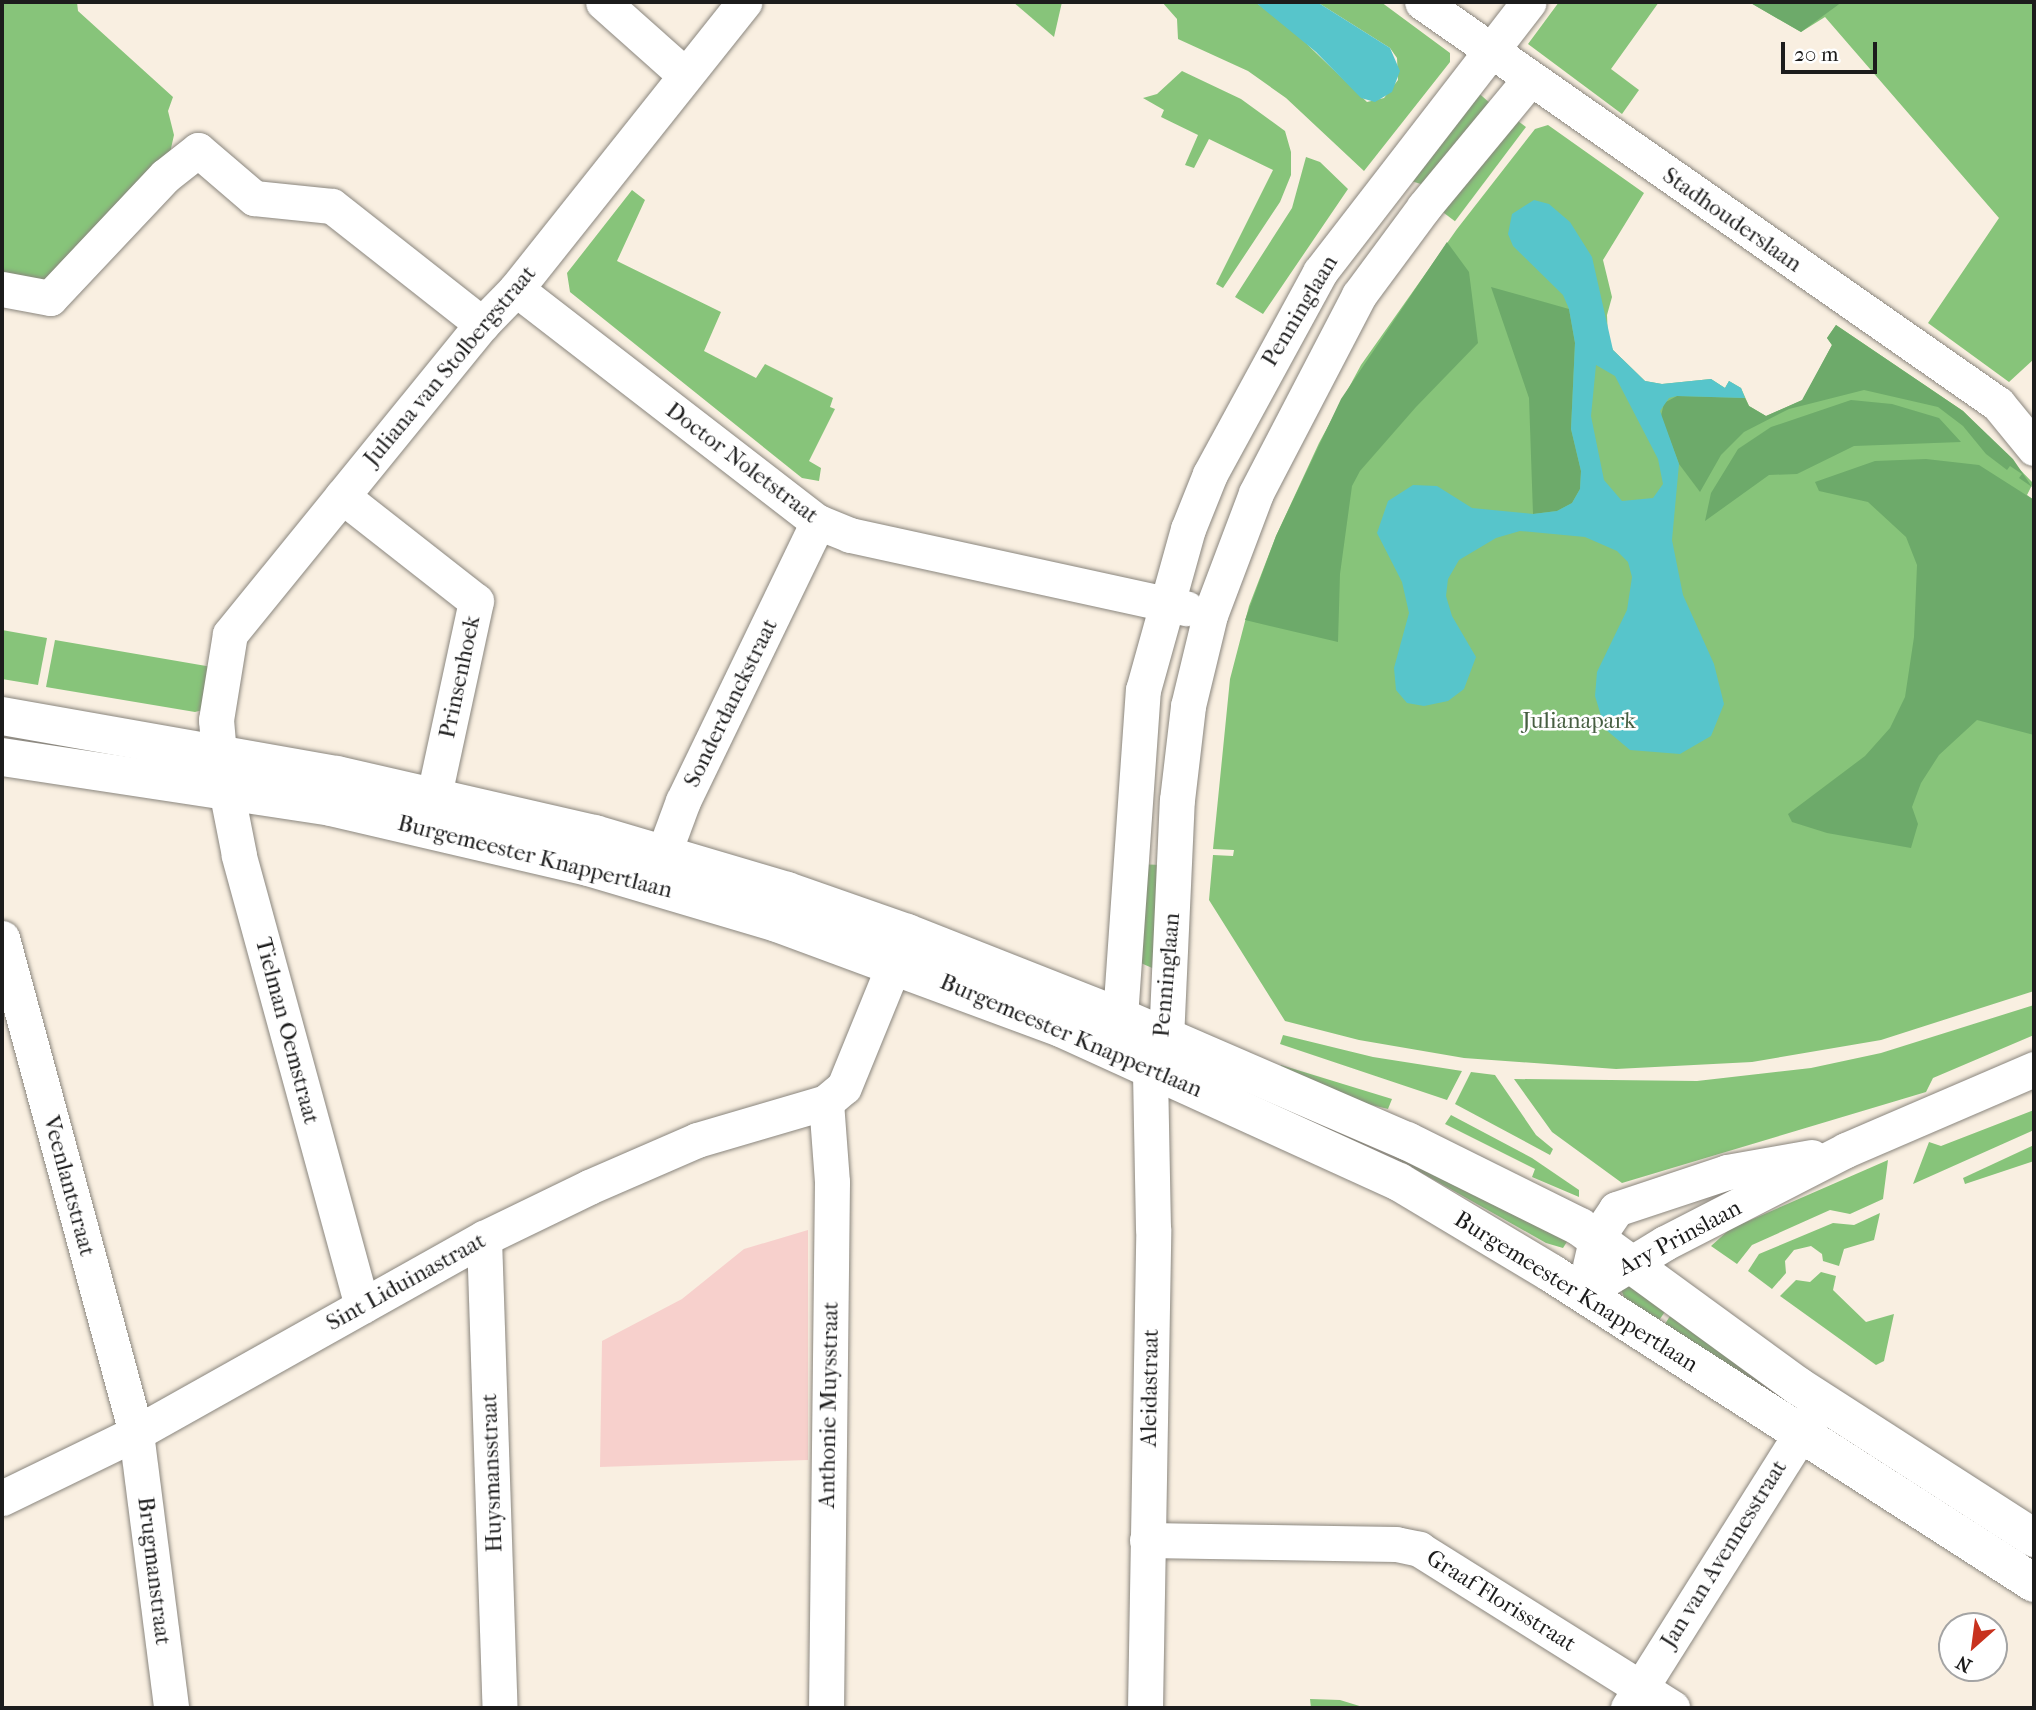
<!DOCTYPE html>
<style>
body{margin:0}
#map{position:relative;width:2036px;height:1710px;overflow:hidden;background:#f9efe1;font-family:"IM FELL French Canon",serif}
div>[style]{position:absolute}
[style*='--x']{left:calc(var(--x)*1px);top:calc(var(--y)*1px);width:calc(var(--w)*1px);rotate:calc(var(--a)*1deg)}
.built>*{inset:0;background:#f7d0cc}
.green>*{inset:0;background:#87c47a;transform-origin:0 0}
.forest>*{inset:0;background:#6daa6a}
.water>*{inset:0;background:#57c5cb}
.roads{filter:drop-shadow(0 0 2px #8a867e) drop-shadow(0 0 2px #8a867e)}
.minor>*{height:35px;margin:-17.5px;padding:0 17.5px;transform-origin:17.5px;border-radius:17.5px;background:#fff}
.major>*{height:38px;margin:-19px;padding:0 19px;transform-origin:19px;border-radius:19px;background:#fff}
span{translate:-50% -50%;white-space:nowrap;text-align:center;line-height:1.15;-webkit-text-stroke:5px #fff;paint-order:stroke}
.street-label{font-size:23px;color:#1c1c1c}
.park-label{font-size:23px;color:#475f42}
.frame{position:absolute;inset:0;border:4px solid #1c1c1c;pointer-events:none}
.north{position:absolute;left:1938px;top:1612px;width:70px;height:70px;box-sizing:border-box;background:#fff;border:2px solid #a4a4a4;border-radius:50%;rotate:208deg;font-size:19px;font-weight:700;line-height:28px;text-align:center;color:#1c1c1c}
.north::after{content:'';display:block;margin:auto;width:24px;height:32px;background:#c8321e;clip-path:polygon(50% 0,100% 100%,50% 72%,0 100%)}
.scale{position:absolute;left:1781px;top:42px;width:96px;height:32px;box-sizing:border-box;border:4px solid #1c1c1c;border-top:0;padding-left:9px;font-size:21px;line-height:24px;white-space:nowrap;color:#1c1c1c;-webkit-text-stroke:5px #fff;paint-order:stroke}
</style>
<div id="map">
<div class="built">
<div style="clip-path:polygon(808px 1230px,808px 1460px,600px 1467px,602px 1341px,682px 1299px,744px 1249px)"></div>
</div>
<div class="green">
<div style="clip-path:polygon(2px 2px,77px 2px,78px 11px,173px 97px,168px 111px,174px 135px,170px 153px,46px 284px,2px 278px)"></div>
<div style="clip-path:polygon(1013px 2px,1062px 2px,1054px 37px)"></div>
<div style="clip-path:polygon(1162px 2px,1255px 2px,1287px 25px,1367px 102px,1384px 98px,1398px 80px,1397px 58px,1390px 48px,1317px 2px,1381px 2px,1450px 53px,1450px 62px,1364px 171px,1286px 98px,1248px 71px,1178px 39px,1177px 19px)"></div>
<div style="clip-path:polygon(1559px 2px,1659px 2px,1611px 69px,1639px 90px,1622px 114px,1528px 44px)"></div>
<div style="clip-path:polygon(1749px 2px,2034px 2px,2034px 359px,2009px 382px,1928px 323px,1999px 218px,1825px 17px,1801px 32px)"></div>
<div style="clip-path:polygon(1182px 71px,1241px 99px,1285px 131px,1291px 152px,1291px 175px,1280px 202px,1223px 288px,1216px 284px,1273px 170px,1209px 139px,1194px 168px,1185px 165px,1198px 135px,1161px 117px,1164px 110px,1143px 98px,1157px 94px)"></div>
<div style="clip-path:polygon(1474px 89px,1491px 104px,1424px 185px,1408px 180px)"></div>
<div style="left:1514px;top:118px;width:15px;height:118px;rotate:37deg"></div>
<div style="clip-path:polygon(1548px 125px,1644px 193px,1603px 260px,1612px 297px,1607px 315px,1608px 339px,1613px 350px,1645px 381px,1662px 384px,1711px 379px,1725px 388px,1729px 381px,1741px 388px,1749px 406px,1766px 416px,1803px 400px,1832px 345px,1827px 338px,1836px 325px,1963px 411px,2033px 483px,2027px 495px,2034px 500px,2034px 991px,1881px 1040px,1752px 1062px,1616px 1069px,1464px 1058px,1359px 1040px,1285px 1021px,1209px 900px,1213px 855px,1233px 856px,1234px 850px,1213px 849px,1230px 679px,1249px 606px,1276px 536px,1319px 443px,1361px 365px,1457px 229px,1535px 129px)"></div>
<div style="clip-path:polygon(1306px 157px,1320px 162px,1348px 189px,1263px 314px,1235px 297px,1292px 208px)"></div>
<div style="clip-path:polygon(632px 190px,645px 200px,617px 261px,721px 312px,704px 351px,756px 378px,765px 364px,833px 398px,830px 407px,835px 409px,809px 461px,821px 468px,819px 481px,802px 478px,570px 292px,567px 273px)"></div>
<div style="clip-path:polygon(2px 630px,47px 638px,38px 685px,2px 679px)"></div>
<div style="clip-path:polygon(55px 640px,212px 667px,203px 710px,195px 712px,46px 687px)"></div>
<div style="clip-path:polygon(1137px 864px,1161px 865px,1159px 971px,1134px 960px)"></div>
<div style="clip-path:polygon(2034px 1005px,2034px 1035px,1933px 1078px,1926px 1092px,1622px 1183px,1552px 1132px,1514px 1079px,1697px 1081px,1811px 1068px,1881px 1053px)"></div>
<div style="clip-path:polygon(1283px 1035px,1373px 1057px,1462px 1071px,1447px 1100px,1280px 1044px)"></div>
<div style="clip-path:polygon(1281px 1065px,1392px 1099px,1388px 1109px,1330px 1095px,1278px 1074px)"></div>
<div style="clip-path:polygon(1471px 1072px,1495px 1075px,1536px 1135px,1553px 1149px,1550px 1155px,1455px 1104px)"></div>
<div style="clip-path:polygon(1270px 1089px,1572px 1234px,1563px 1248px,1546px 1243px,1378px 1148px,1304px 1129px)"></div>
<div style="clip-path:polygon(2034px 1110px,2034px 1130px,1913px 1184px,1929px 1142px,1941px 1146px)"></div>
<div style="clip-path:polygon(1451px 1115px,1532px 1158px,1579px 1190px,1579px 1197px,1532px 1177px,1535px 1169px,1445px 1124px)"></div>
<div style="clip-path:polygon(2034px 1145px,2034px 1161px,1965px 1184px,1963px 1178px)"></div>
<div style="clip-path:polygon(1888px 1160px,1883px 1199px,1850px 1214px,1830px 1210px,1752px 1245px,1737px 1264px,1711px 1246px,1730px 1229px)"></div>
<div style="clip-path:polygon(1880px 1213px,1874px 1240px,1844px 1249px,1839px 1266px,1823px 1261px,1822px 1254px,1811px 1246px,1794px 1250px,1785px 1261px,1786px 1273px,1772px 1289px,1748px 1271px,1759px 1254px,1833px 1223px,1854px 1225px)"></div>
<div style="clip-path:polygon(1821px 1272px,1836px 1276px,1833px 1290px,1866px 1322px,1894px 1314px,1884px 1361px,1876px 1365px,1780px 1296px,1796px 1280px,1810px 1282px)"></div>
<div style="clip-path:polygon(1617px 1280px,1671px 1303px,1653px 1329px,1627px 1304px)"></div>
<div style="clip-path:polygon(1676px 1307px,1788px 1398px,1781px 1409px,1659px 1333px)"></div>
<div style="clip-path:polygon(1310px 1699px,1340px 1700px,1366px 1708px,1311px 1708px)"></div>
</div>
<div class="forest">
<div style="clip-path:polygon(1749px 2px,1842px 2px,1801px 32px)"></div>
<div style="clip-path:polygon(1447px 242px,1469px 272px,1478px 343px,1416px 407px,1360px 471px,1352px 486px,1340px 574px,1338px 642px,1245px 620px,1276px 536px,1341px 399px)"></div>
<div style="clip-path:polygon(1491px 287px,1569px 309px,1575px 343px,1571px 429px,1581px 471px,1580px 489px,1572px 503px,1557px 511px,1533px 514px,1529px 398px)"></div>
<div style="clip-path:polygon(1836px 325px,1963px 411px,2013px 459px,2032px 487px,2019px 478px,2022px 474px,2010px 466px,2007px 470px,1986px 454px,1963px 426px,1938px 407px,1864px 390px,1789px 409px,1744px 432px,1721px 455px,1700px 492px,1679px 464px,1661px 416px,1664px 403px,1677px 396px,1745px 398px,1749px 406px,1766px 416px,1802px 400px,1832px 345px,1827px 338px)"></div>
<div style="clip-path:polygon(1851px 400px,1892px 404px,1939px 418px,1961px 442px,1854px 446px,1797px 474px,1769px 475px,1705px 521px,1711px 493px,1738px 449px,1771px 427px)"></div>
<div style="clip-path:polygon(1926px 459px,1979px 465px,2034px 500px,2034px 735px,1977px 720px,1939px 755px,1921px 783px,1912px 807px,1918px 824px,1911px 848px,1827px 833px,1792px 822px,1788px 814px,1865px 756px,1890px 728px,1905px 697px,1914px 637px,1917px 565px,1906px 537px,1868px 502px,1819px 491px,1815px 482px,1875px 461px)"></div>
</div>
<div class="water">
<div style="clip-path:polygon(1255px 2px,1317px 2px,1390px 48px,1400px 71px,1392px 92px,1375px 102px,1361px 98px,1316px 52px)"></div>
<div style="clip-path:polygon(evenodd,1534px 200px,1549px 204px,1570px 222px,1592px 257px,1613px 350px,1645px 381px,1662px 384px,1711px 379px,1725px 388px,1729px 381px,1741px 388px,1745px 398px,1677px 396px,1669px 398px,1660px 411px,1679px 464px,1672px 540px,1683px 595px,1714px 664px,1724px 704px,1711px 736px,1680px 754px,1630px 750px,1605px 729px,1595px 696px,1597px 672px,1627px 610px,1632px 577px,1628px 562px,1617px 551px,1585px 537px,1520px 531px,1496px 538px,1459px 560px,1448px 579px,1446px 596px,1452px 616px,1476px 657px,1464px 689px,1448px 701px,1424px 706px,1407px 703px,1396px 690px,1394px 668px,1409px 613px,1402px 582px,1377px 533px,1388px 501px,1413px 485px,1437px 486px,1472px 508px,1533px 514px,1557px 511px,1572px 503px,1580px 489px,1581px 471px,1571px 429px,1575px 343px,1569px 309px,1563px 295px,1513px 246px,1508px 234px,1512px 214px,1534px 200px,1596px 365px,1615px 376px,1658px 459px,1663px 484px,1653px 498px,1622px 501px,1604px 480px,1591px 416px,1596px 365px)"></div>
</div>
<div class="roads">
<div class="minor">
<div style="--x:603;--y:2;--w:110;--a:41.7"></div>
<div style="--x:1422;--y:2;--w:702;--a:34.91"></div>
<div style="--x:1998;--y:404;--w:57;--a:50.7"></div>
<div style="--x:2;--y:289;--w:49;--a:10.6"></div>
<div style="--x:50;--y:298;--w:168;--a:-46.7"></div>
<div style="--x:165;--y:176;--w:42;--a:-38.2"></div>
<div style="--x:198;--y:150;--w:74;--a:40.6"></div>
<div style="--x:254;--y:198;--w:78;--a:5.9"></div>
<div style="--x:332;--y:206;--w:191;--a:38.2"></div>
<div style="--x:516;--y:289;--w:381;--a:37.7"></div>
<div style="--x:818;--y:522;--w:35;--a:22"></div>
<div style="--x:850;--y:535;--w:344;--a:12.3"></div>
<div style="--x:342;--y:496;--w:170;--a:38.1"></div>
<div style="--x:476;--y:601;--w:199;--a:102.2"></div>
<div style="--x:653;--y:882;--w:86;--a:-69.7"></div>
<div style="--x:683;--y:801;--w:310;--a:-64.2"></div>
<div style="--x:2;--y:938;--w:513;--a:74.85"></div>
<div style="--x:136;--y:1433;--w:277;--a:82.7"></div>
<div style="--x:1133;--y:1038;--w:25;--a:-122"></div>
<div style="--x:1120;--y:1017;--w:328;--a:-86"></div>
<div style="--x:1143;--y:690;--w:167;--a:-74.4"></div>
<div style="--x:1188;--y:529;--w:59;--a:-68.2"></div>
<div style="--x:1210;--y:474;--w:230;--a:-61.4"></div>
<div style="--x:1320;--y:272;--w:341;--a:-52.3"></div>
<div style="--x:826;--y:1102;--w:80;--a:85.7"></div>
<div style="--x:832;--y:1182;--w:526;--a:90.65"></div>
<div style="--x:484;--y:1238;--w:470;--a:88.1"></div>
<div style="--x:1590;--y:1266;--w:28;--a:-77"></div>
<div style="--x:1596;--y:1239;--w:36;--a:-56"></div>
<div style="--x:1616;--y:1209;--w:117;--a:-18.4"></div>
<div style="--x:1727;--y:1172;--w:86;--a:-10"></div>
<div style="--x:1583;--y:1293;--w:96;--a:-31.4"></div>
<div style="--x:1665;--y:1243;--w:203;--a:-27.2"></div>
<div style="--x:1846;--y:1150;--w:205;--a:-23.3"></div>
<div style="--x:362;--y:1306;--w:467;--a:-105.3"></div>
<div style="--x:239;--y:855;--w:103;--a:-101.2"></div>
<div style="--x:219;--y:754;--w:34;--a:-95"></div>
<div style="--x:216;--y:720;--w:87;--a:-80.8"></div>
<div style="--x:230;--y:634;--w:400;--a:-50.9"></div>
<div style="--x:482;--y:324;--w:49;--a:-45.8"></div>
<div style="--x:516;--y:289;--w:367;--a:-51.5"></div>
<div style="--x:2;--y:1498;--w:149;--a:-25.9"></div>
<div style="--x:136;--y:1433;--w:399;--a:-29.3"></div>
<div style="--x:484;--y:1238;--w:117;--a:-25.9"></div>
<div style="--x:589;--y:1187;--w:118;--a:-23.5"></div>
<div style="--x:697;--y:1140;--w:134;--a:-16.4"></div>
<div style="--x:826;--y:1102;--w:23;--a:-40"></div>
<div style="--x:844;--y:1087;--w:159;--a:-67.8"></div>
<div style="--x:1147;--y:1540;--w:249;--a:0.9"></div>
<div style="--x:1396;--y:1544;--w:24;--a:12"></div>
<div style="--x:1419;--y:1549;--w:299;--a:32.1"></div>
<div style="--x:1145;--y:1708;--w:479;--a:-89"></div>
<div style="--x:1153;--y:1229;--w:162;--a:-91.1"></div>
<div style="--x:1150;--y:1067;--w:32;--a:-60"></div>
<div style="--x:1166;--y:1039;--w:239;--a:-87.4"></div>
<div style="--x:1177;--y:800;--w:95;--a:-83.3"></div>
<div style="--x:1188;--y:706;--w:94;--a:-76.4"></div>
<div style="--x:1210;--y:615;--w:130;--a:-69.3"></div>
<div style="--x:1256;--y:493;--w:223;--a:-62.5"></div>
<div style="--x:1359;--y:295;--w:109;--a:-53.5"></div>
<div style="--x:1424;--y:207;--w:165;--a:-50.4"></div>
<div style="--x:1628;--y:1708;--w:353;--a:-57.8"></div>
</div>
<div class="major">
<div style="--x:2;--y:716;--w:340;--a:10"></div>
<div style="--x:337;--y:775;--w:265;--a:12.9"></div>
<div style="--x:595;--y:834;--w:200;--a:16.5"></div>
<div style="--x:787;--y:891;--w:127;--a:19.3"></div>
<div style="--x:907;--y:933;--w:229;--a:21.5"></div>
<div style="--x:1120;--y:1017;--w:313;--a:23.4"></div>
<div style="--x:1407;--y:1141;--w:193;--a:26.4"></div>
<div style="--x:1580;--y:1227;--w:270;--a:36.1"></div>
<div style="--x:1798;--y:1386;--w:281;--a:32.8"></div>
<div style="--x:2;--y:757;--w:333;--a:8.6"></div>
<div style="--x:331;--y:807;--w:264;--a:13.1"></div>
<div style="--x:588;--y:867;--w:197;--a:16.5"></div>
<div style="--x:777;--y:923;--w:303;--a:20.3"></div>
<div style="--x:1061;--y:1028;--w:371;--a:24.5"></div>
<div style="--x:1399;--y:1182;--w:177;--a:30.9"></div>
<div style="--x:1551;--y:1273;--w:574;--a:32.69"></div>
</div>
</div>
<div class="street-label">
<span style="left:1732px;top:220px;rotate:35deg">Stadhouderslaan</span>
<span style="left:1300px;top:311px;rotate:-59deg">Penninglaan</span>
<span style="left:450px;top:366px;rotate:-50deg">Juliana van Stolbergstraat</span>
<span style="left:742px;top:463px;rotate:37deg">Doctor Noletstraat</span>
<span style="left:460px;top:677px;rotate:-78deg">Prinsenhoek</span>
<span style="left:731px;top:703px;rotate:-64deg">Sonderdanckstraat</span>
<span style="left:535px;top:857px;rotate:14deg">Burgemeester Knappertlaan</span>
<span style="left:1167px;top:975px;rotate:-85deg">Penninglaan</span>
<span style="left:287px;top:1031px;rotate:75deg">Tielman Oemstraat</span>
<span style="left:1071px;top:1036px;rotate:23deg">Burgemeester Knappertlaan</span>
<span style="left:69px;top:1186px;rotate:75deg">Veenlantstraat</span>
<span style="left:1680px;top:1238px;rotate:-28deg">Ary Prinslaan</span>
<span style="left:406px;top:1282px;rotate:-29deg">Sint Liduinastraat</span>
<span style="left:1576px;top:1292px;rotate:32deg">Burgemeester Knappertlaan</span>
<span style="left:1150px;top:1388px;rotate:-89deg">Aleidastraat</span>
<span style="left:829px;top:1405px;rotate:-89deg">Anthonie Muysstraat</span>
<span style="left:492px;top:1473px;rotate:-92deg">Huysmansstraat</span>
<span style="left:1724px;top:1554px;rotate:-58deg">Jan van Avennesstraat</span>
<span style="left:154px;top:1571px;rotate:83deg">Brugmanstraat</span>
<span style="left:1501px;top:1601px;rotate:32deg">Graaf Florisstraat</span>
</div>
<div class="park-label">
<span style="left:1579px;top:721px">Julianapark</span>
</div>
<div class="frame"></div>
<div class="north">N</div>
<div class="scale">20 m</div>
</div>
